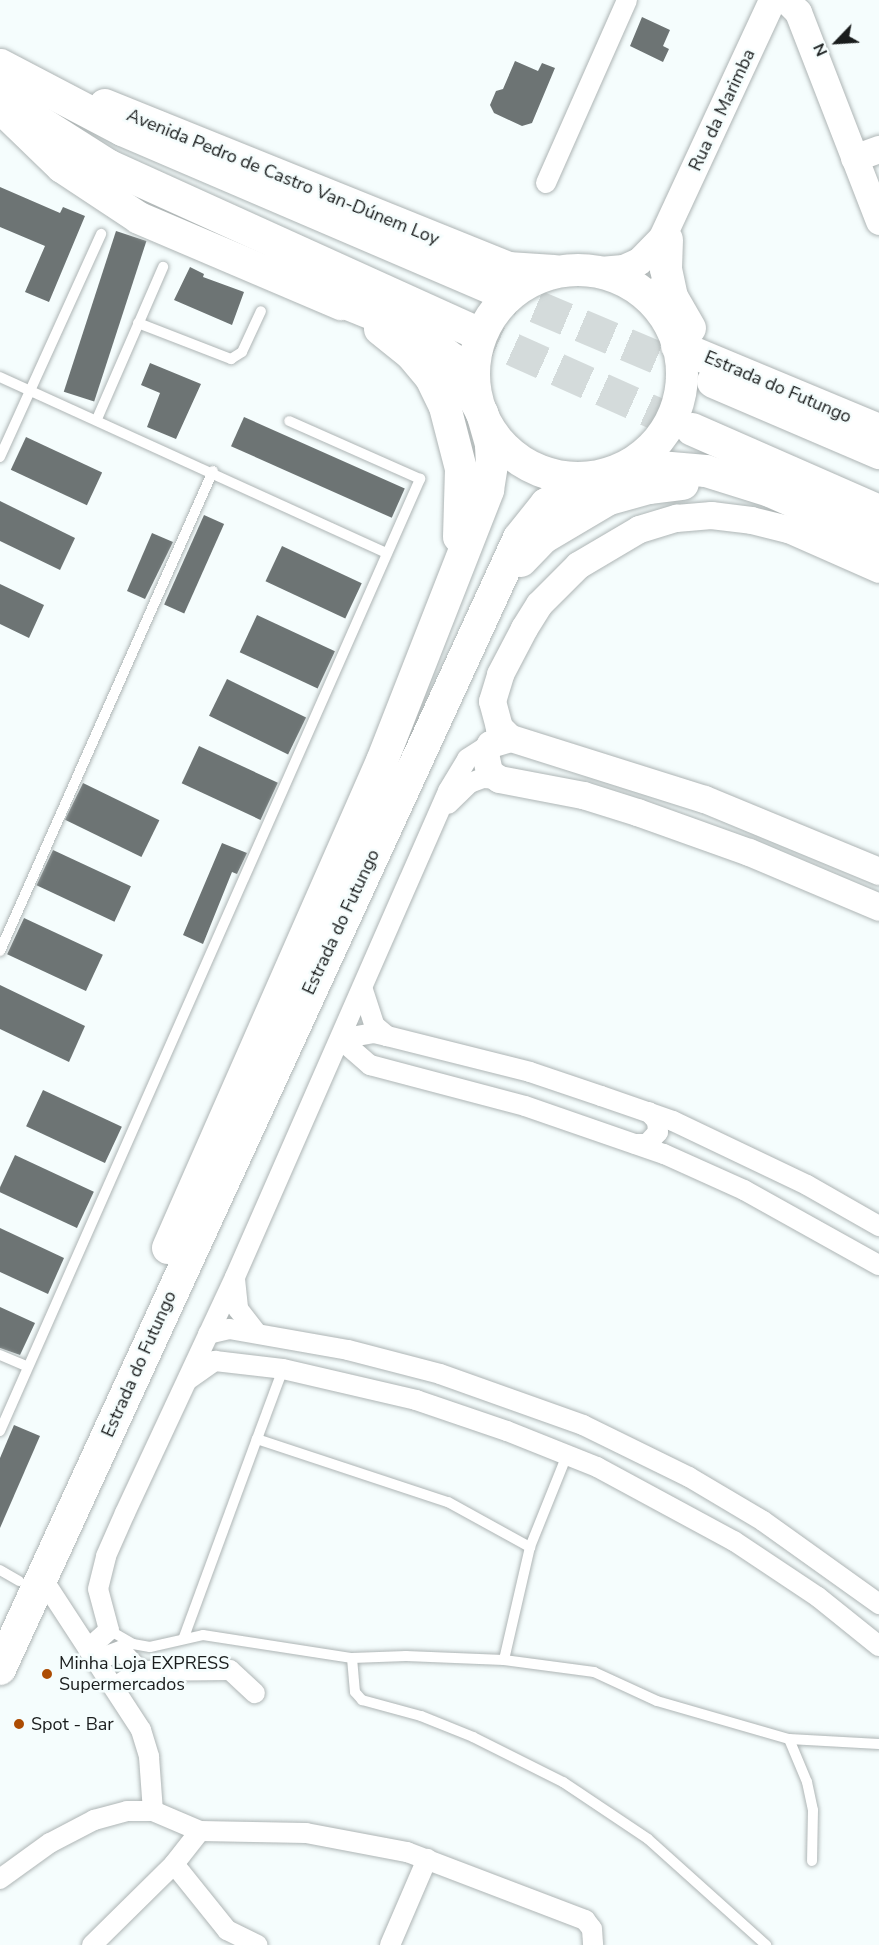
<!DOCTYPE html>
<meta charset="utf-8">
<style>
body{margin:0}
#map{position:relative;width:879px;height:1945px;overflow:hidden;background:#f5fdfd;font-family:"Nunito Sans",sans-serif}
div>[style]{position:absolute}
[style*='--x']{left:calc(var(--x)*1px);top:calc(var(--y)*1px);width:calc(var(--w)*1px);rotate:calc(var(--a)*1deg)}
.building>*{inset:0;background:#6d7474;transform-origin:0 0}
.highway-tunnel>*{height:33px;margin-top:-16.5px;transform-origin:0;background:repeating-linear-gradient(90deg,#d4dbdb 0 33px,transparent 0 49px)}
.roads{filter:drop-shadow(0 0 2px #aeb5b5) drop-shadow(0 0 2px #aeb5b5)}
.lane>*{height:10px;margin:-5px;padding:0 5px;transform-origin:5px;border-radius:5px;background:#fff}
.street>*{height:20px;margin:-10px;padding:0 10px;transform-origin:10px;border-radius:10px;background:#fff}
.secondary>*{height:27px;margin:-13.5px;padding:0 13.5px;transform-origin:13.5px;border-radius:13.5px;background:#fff}
.primary>*{height:32px;margin:-16px;padding:0 16px;transform-origin:16px;border-radius:16px;background:#fff}
.primary>.ring{margin:-16px;padding:0;box-sizing:content-box;background:none;border:32px solid #fff;border-radius:50%}
.highway>*{height:33px;margin:-16.5px;padding:0 16.5px;transform-origin:16.5px;border-radius:16.5px;background:#fff}
.dots>*{width:16px;height:16px;translate:-50% -50%;box-sizing:border-box;border:3px solid #f5fdfd;border-radius:50%}
span{translate:-50% -50%;white-space:nowrap;text-align:center;line-height:1.15;-webkit-text-stroke:5px #f5fdfd;paint-order:stroke}
.street-label{font-size:18px;color:#1a1d1d}
.poi-label{font-size:18px;color:#1a1d1d}
.left{translate:0 -50%;text-align:left}
.north{position:absolute;left:807px;top:12px;width:60px;height:60px;-webkit-text-stroke:4px #f5fdfd;paint-order:stroke;rotate:245deg;font-size:16px;font-weight:700;line-height:24px;text-align:center;color:#1a1d1d}
.north::after{content:'';display:block;margin:auto;width:21px;height:27px;background:#1a1d1d;clip-path:polygon(50% 0,100% 100%,50% 72%,0 100%)}
</style>
<div id="map">
<div class="building">
<div style="clip-path:polygon(642px 17px,670px 30px,663px 46px,669px 49px,663px 62px,630px 46px)"></div>
<div style="clip-path:polygon(515px 61px,538px 71px,542px 63px,555px 68px,532px 123px,522px 126px,494px 113px,490px 105px,496px 91px,503px 89px)"></div>
<div style="clip-path:polygon(0 187px,60px 213px,63px 207px,85px 216px,49px 302px,25px 292px,45px 246px,0 227px)"></div>
<div style="left:116px;top:231px;width:32px;height:169px;rotate:18deg"></div>
<div style="clip-path:polygon(190px 267px,204px 274px,203px 277px,244px 292px,232px 325px,174px 300px)"></div>
<div style="clip-path:polygon(150px 363px,201px 384px,176px 439px,147px 427px,160px 393px,141px 385px)"></div>
<div style="left:244px;top:417px;width:176px;height:32px;rotate:24deg"></div>
<div style="left:26px;top:437px;width:84px;height:36px;rotate:25deg"></div>
<div style="clip-path:polygon(0 501px,75px 538px,60px 570px,0 541px)"></div>
<div style="left:204px;top:515px;width:22px;height:98px;rotate:24deg"></div>
<div style="clip-path:polygon(152px 533px,173px 542px,145px 599px,127px 591px)"></div>
<div style="left:282px;top:546px;width:88px;height:39px;rotate:25deg"></div>
<div style="clip-path:polygon(0 584px,44px 605px,29px 638px,0 624px)"></div>
<div style="left:257px;top:615px;width:86px;height:41px;rotate:25deg"></div>
<div style="left:227px;top:679px;width:88px;height:41px;rotate:26deg"></div>
<div style="left:199px;top:746px;width:87px;height:41px;rotate:25deg"></div>
<div style="left:83px;top:783px;width:85px;height:41px;rotate:26deg"></div>
<div style="clip-path:polygon(222px 843px,247px 853px,237px 874px,232px 872px,203px 944px,183px 935px)"></div>
<div style="left:53px;top:850px;width:86px;height:39px;rotate:25deg"></div>
<div style="left:24px;top:918px;width:87px;height:40px;rotate:25deg"></div>
<div style="clip-path:polygon(0 985px,85px 1026px,69px 1062px,0 1029px)"></div>
<div style="left:43px;top:1090px;width:87px;height:40px;rotate:25deg"></div>
<div style="left:15px;top:1155px;width:87px;height:40px;rotate:25deg"></div>
<div style="clip-path:polygon(0 1228px,64px 1258px,48px 1294px,0 1272px)"></div>
<div style="clip-path:polygon(0 1307px,35px 1323px,20px 1355px,0 1348px)"></div>
<div style="clip-path:polygon(14px 1425px,40px 1436px,0 1528px,0 1458px)"></div>
</div>
<div class="highway-tunnel">
<div style="--x:491;--y:287;--w:241;--a:22.9"></div>
<div style="--x:468;--y:329;--w:245;--a:24.1"></div>
</div>
<div class="roads">
<div class="lane">
<div style="--x:138;--y:323;--w:100;--a:21.2"></div>
<div style="--x:231;--y:359;--w:13;--a:-32"></div>
<div style="--x:242;--y:352;--w:45;--a:-65.1"></div>
<div style="--x:0;--y:377;--w:425;--a:24.5"></div>
<div style="--x:97;--y:419;--w:166;--a:-66.5"></div>
<div style="--x:0;--y:457;--w:245;--a:-65.6"></div>
<div style="--x:0;--y:951;--w:525;--a:-66.07"></div>
<div style="--x:0;--y:1355;--w:30;--a:23"></div>
<div style="--x:283;--y:1369;--w:75;--a:110.4"></div>
<div style="--x:257;--y:1439;--w:201;--a:18.3"></div>
<div style="--x:448;--y:1502;--w:94;--a:28.8"></div>
<div style="--x:530;--y:1547;--w:116;--a:103"></div>
<div style="--x:0;--y:1431;--w:1041;--a:-66.19"></div>
<div style="--x:420;--y:479;--w:143;--a:-156.1"></div>
<div style="--x:530;--y:1547;--w:99;--a:-68.1"></div>
<div style="--x:0;--y:1570;--w:22;--a:30"></div>
<div style="--x:109;--y:1630;--w:28;--a:30"></div>
<div style="--x:133;--y:1644;--w:17;--a:10"></div>
<div style="--x:150;--y:1647;--w:54;--a:-12.8"></div>
<div style="--x:203;--y:1635;--w:151;--a:8.8"></div>
<div style="--x:352;--y:1658;--w:54;--a:-2.1"></div>
<div style="--x:406;--y:1656;--w:98;--a:2.3"></div>
<div style="--x:504;--y:1660;--w:91;--a:7.6"></div>
<div style="--x:594;--y:1672;--w:69;--a:24.7"></div>
<div style="--x:657;--y:1701;--w:137;--a:16.1"></div>
<div style="--x:789;--y:1739;--w:90;--a:3.2"></div>
<div style="--x:184;--y:1637;--w:211;--a:-69.8"></div>
<div style="--x:352;--y:1658;--w:34;--a:85"></div>
<div style="--x:355;--y:1692;--w:11;--a:49"></div>
<div style="--x:362;--y:1700;--w:61;--a:15.2"></div>
<div style="--x:421;--y:1716;--w:56;--a:22"></div>
<div style="--x:473;--y:1737;--w:101;--a:26.6"></div>
<div style="--x:563;--y:1782;--w:102;--a:33.8"></div>
<div style="--x:648;--y:1839;--w:159;--a:41.9"></div>
<div style="--x:789;--y:1739;--w:47;--a:67.3"></div>
<div style="--x:807;--y:1782;--w:29;--a:78"></div>
<div style="--x:813;--y:1810;--w:51;--a:91.1"></div>
</div>
<div class="street">
<div style="--x:546;--y:183;--w:200;--a:-66.1"></div>
<div style="--x:448;--y:804;--w:30;--a:-44"></div>
<div style="--x:470;--y:783;--w:14;--a:-21"></div>
<div style="--x:483;--y:778;--w:16;--a:4"></div>
<div style="--x:363;--y:990;--w:38;--a:72"></div>
<div style="--x:375;--y:1026;--w:16;--a:40"></div>
<div style="--x:340;--y:1039;--w:40;--a:41"></div>
<div style="--x:370;--y:1065;--w:160;--a:14.8"></div>
<div style="--x:525;--y:1106;--w:147;--a:19.1"></div>
<div style="--x:664;--y:1154;--w:88;--a:24.2"></div>
<div style="--x:744;--y:1190;--w:154;--a:29.1"></div>
<div style="--x:340;--y:1039;--w:35;--a:-10"></div>
<div style="--x:374;--y:1033;--w:13;--a:13"></div>
<div style="--x:387;--y:1036;--w:147;--a:14.1"></div>
<div style="--x:530;--y:1072;--w:75;--a:18.7"></div>
<div style="--x:601;--y:1096;--w:76;--a:19.1"></div>
<div style="--x:673;--y:1121;--w:148;--a:25.5"></div>
<div style="--x:807;--y:1185;--w:83;--a:29.7"></div>
<div style="--x:635;--y:1144;--w:12;--a:0"></div>
<div style="--x:647;--y:1144;--w:16;--a:-47"></div>
<div style="--x:658;--y:1132;--w:11;--a:-95"></div>
<div style="--x:657;--y:1121;--w:12;--a:-132"></div>
<div style="--x:235;--y:1279;--w:30;--a:84"></div>
<div style="--x:238;--y:1309;--w:29;--a:52"></div>
<div style="--x:208;--y:1334;--w:22;--a:-13"></div>
<div style="--x:229;--y:1329;--w:121;--a:10"></div>
<div style="--x:348;--y:1350;--w:95;--a:14.6"></div>
<div style="--x:440;--y:1374;--w:152;--a:19.6"></div>
<div style="--x:583;--y:1425;--w:118;--a:26.1"></div>
<div style="--x:689;--y:1477;--w:86;--a:30.7"></div>
<div style="--x:763;--y:1521;--w:143;--a:35.6"></div>
<div style="--x:189;--y:1379;--w:32;--a:-35"></div>
<div style="--x:215;--y:1361;--w:68;--a:6.7"></div>
<div style="--x:283;--y:1369;--w:137;--a:13.1"></div>
<div style="--x:416;--y:1400;--w:96;--a:18.8"></div>
<div style="--x:507;--y:1431;--w:97;--a:21.8"></div>
<div style="--x:597;--y:1467;--w:156;--a:28.4"></div>
<div style="--x:734;--y:1541;--w:101;--a:33.7"></div>
<div style="--x:818;--y:1597;--w:78;--a:38.8"></div>
<div style="--x:42;--y:1578;--w:181;--a:56.9"></div>
<div style="--x:141;--y:1730;--w:28;--a:73"></div>
<div style="--x:149;--y:1757;--w:54;--a:85.8"></div>
<div style="--x:88;--y:1649;--w:28;--a:-42"></div>
<div style="--x:109;--y:1630;--w:42;--a:-105"></div>
<div style="--x:98;--y:1589;--w:34;--a:-76"></div>
<div style="--x:106;--y:1556;--w:47;--a:-66.2"></div>
<div style="--x:125;--y:1513;--w:260;--a:-65"></div>
<div style="--x:235;--y:1277;--w:531;--a:-66.33"></div>
<div style="--x:448;--y:791;--w:37;--a:-59"></div>
<div style="--x:467;--y:759;--w:27;--a:-33"></div>
<div style="--x:96;--y:1660;--w:27;--a:-20"></div>
<div style="--x:121;--y:1651;--w:28;--a:46"></div>
<div style="--x:115;--y:1687;--w:30;--a:-33"></div>
<div style="--x:140;--y:1671;--w:90;--a:-0.6"></div>
<div style="--x:230;--y:1670;--w:34;--a:43"></div>
<div style="--x:174;--y:1864;--w:85;--a:51.2"></div>
<div style="--x:227;--y:1930;--w:34;--a:26"></div>
<div style="--x:0;--y:1879;--w:62;--a:-35.8"></div>
<div style="--x:50;--y:1843;--w:50;--a:-27.6"></div>
<div style="--x:94;--y:1820;--w:34;--a:-15"></div>
<div style="--x:127;--y:1811;--w:26;--a:0"></div>
<div style="--x:153;--y:1811;--w:51;--a:23.1"></div>
<div style="--x:200;--y:1831;--w:106;--a:1.1"></div>
<div style="--x:306;--y:1833;--w:103;--a:10.7"></div>
<div style="--x:407;--y:1852;--w:191;--a:20.9"></div>
<div style="--x:585;--y:1920;--w:11;--a:52"></div>
<div style="--x:592;--y:1929;--w:16;--a:86"></div>
<div style="--x:92;--y:1945;--w:115;--a:-44.6"></div>
<div style="--x:174;--y:1864;--w:42;--a:-51.8"></div>
<div style="--x:390;--y:1945;--w:94;--a:-66.7"></div>
</div>
<div class="secondary">
<div style="--x:786;--y:0;--w:17;--a:45"></div>
<div style="--x:798;--y:12;--w:224;--a:68.8"></div>
<div style="--x:854;--y:158;--w:27;--a:-20"></div>
<div style="--x:588;--y:271;--w:35;--a:-5"></div>
<div style="--x:623;--y:268;--w:17;--a:-24"></div>
<div style="--x:639;--y:261;--w:33;--a:-46"></div>
<div style="--x:662;--y:237;--w:261;--a:-65.1"></div>
<div style="--x:660;--y:288;--w:42;--a:75"></div>
<div style="--x:510;--y:738;--w:16;--a:-135"></div>
<div style="--x:499;--y:727;--w:27;--a:-105"></div>
<div style="--x:492;--y:701;--w:28;--a:-73"></div>
<div style="--x:500;--y:674;--w:52;--a:-62.4"></div>
<div style="--x:524;--y:628;--w:28;--a:-58"></div>
<div style="--x:539;--y:604;--w:55;--a:-45"></div>
<div style="--x:578;--y:565;--w:71;--a:-30.5"></div>
<div style="--x:639;--y:529;--w:39;--a:-17"></div>
<div style="--x:676;--y:518;--w:35;--a:-5"></div>
<div style="--x:711;--y:515;--w:40;--a:7.1"></div>
<div style="--x:751;--y:520;--w:38;--a:14"></div>
<div style="--x:788;--y:529;--w:99;--a:23.7"></div>
<div style="--x:879;--y:871;--w:189;--a:-157.6"></div>
<div style="--x:704;--y:799;--w:203;--a:-162.5"></div>
<div style="--x:510;--y:738;--w:21;--a:163"></div>
<div style="--x:490;--y:744;--w:10;--a:119"></div>
<div style="--x:485;--y:753;--w:19;--a:78"></div>
<div style="--x:489;--y:772;--w:12;--a:35"></div>
<div style="--x:499;--y:779;--w:86;--a:10.8"></div>
<div style="--x:583;--y:795;--w:57;--a:17.5"></div>
<div style="--x:637;--y:812;--w:119;--a:19.7"></div>
<div style="--x:749;--y:852;--w:141;--a:22.9"></div>
</div>
<div class="primary">
<div style="--x:105;--y:105;--w:435;--a:22"></div>
<div style="--x:508;--y:268;--w:46;--a:3.7"></div>
<div style="--x:0;--y:107;--w:86;--a:44.1"></div>
<div style="--x:62;--y:167;--w:92;--a:33.5"></div>
<div style="--x:139;--y:218;--w:220;--a:23.1"></div>
<div style="--x:667;--y:240;--w:29;--a:92"></div>
<div style="--x:666;--y:269;--w:29;--a:78"></div>
<div style="--x:672;--y:297;--w:36;--a:60"></div>
<div class="ring" style="left:474px;top:270px;width:176px;height:176px"></div>
<div style="--x:380;--y:329;--w:40;--a:39"></div>
<div style="--x:411;--y:354;--w:31;--a:50"></div>
<div style="--x:431;--y:378;--w:32;--a:64"></div>
<div style="--x:445;--y:407;--w:64;--a:75.5"></div>
<div style="--x:461;--y:469;--w:68;--a:91.7"></div>
<div style="--x:677;--y:346;--w:219;--a:22.6"></div>
<div style="--x:521;--y:561;--w:32;--a:-46"></div>
<div style="--x:543;--y:538;--w:77;--a:-30.6"></div>
<div style="--x:609;--y:499;--w:41;--a:-15.4"></div>
<div style="--x:649;--y:488;--w:34;--a:-7"></div>
<div style="--x:168;--y:1248;--w:532;--a:-66.28"></div>
<div style="--x:382;--y:761;--w:291;--a:-68.6"></div>
<div style="--x:488;--y:490;--w:25;--a:-81"></div>
<div style="--x:492;--y:465;--w:21;--a:-93"></div>
<div style="--x:491;--y:444;--w:32;--a:-106"></div>
<div style="--x:482;--y:413;--w:62;--a:-119.1"></div>
<div style="--x:452;--y:359;--w:44;--a:-142.4"></div>
<div style="--x:417;--y:332;--w:101;--a:-158"></div>
<div style="--x:0;--y:1669;--w:1244;--a:-65.35"></div>
<div style="--x:519;--y:538;--w:43;--a:-51.5"></div>
<div style="--x:546;--y:504;--w:36;--a:-30"></div>
<div style="--x:577;--y:486;--w:74;--a:-15.7"></div>
<div style="--x:648;--y:466;--w:58;--a:4.9"></div>
<div style="--x:706;--y:471;--w:67;--a:17.4"></div>
<div style="--x:770;--y:491;--w:119;--a:23.8"></div>
</div>
<div class="highway">
<div style="--x:0;--y:65;--w:138;--a:27.7"></div>
<div style="--x:122;--y:129;--w:401;--a:23.2"></div>
<div style="--x:0;--y:97;--w:127;--a:32.4"></div>
<div style="--x:107;--y:165;--w:397;--a:24.4"></div>
<div style="--x:713;--y:381;--w:181;--a:23.2"></div>
<div style="--x:692;--y:429;--w:204;--a:23.7"></div>
</div>
</div>
<div class="dots">
<div style="left:47px;top:1674px;background:#ac4c03"></div>
<div style="left:19px;top:1724px;background:#ac4c03"></div>
</div>
<div class="street-label">
<span style="left:722px;top:110px;rotate:-65deg">Rua da Marimba</span>
<span style="left:283px;top:177px;rotate:22deg">Avenida Pedro de Castro Van-Dúnem Loy</span>
<span style="left:778px;top:387px;rotate:23deg">Estrada do Futungo</span>
<span style="left:341px;top:922px;rotate:-65deg">Estrada do Futungo</span>
<span style="left:139px;top:1364px;rotate:-66deg">Estrada do Futungo</span>
</div>
<div class="poi-label">
<span class="left" style="left:59px;top:1674px">Minha Loja EXPRESS<br>Supermercados</span>
<span class="left" style="left:31px;top:1724px">Spot - Bar</span>
</div>
<div class="north">N</div>
</div>
